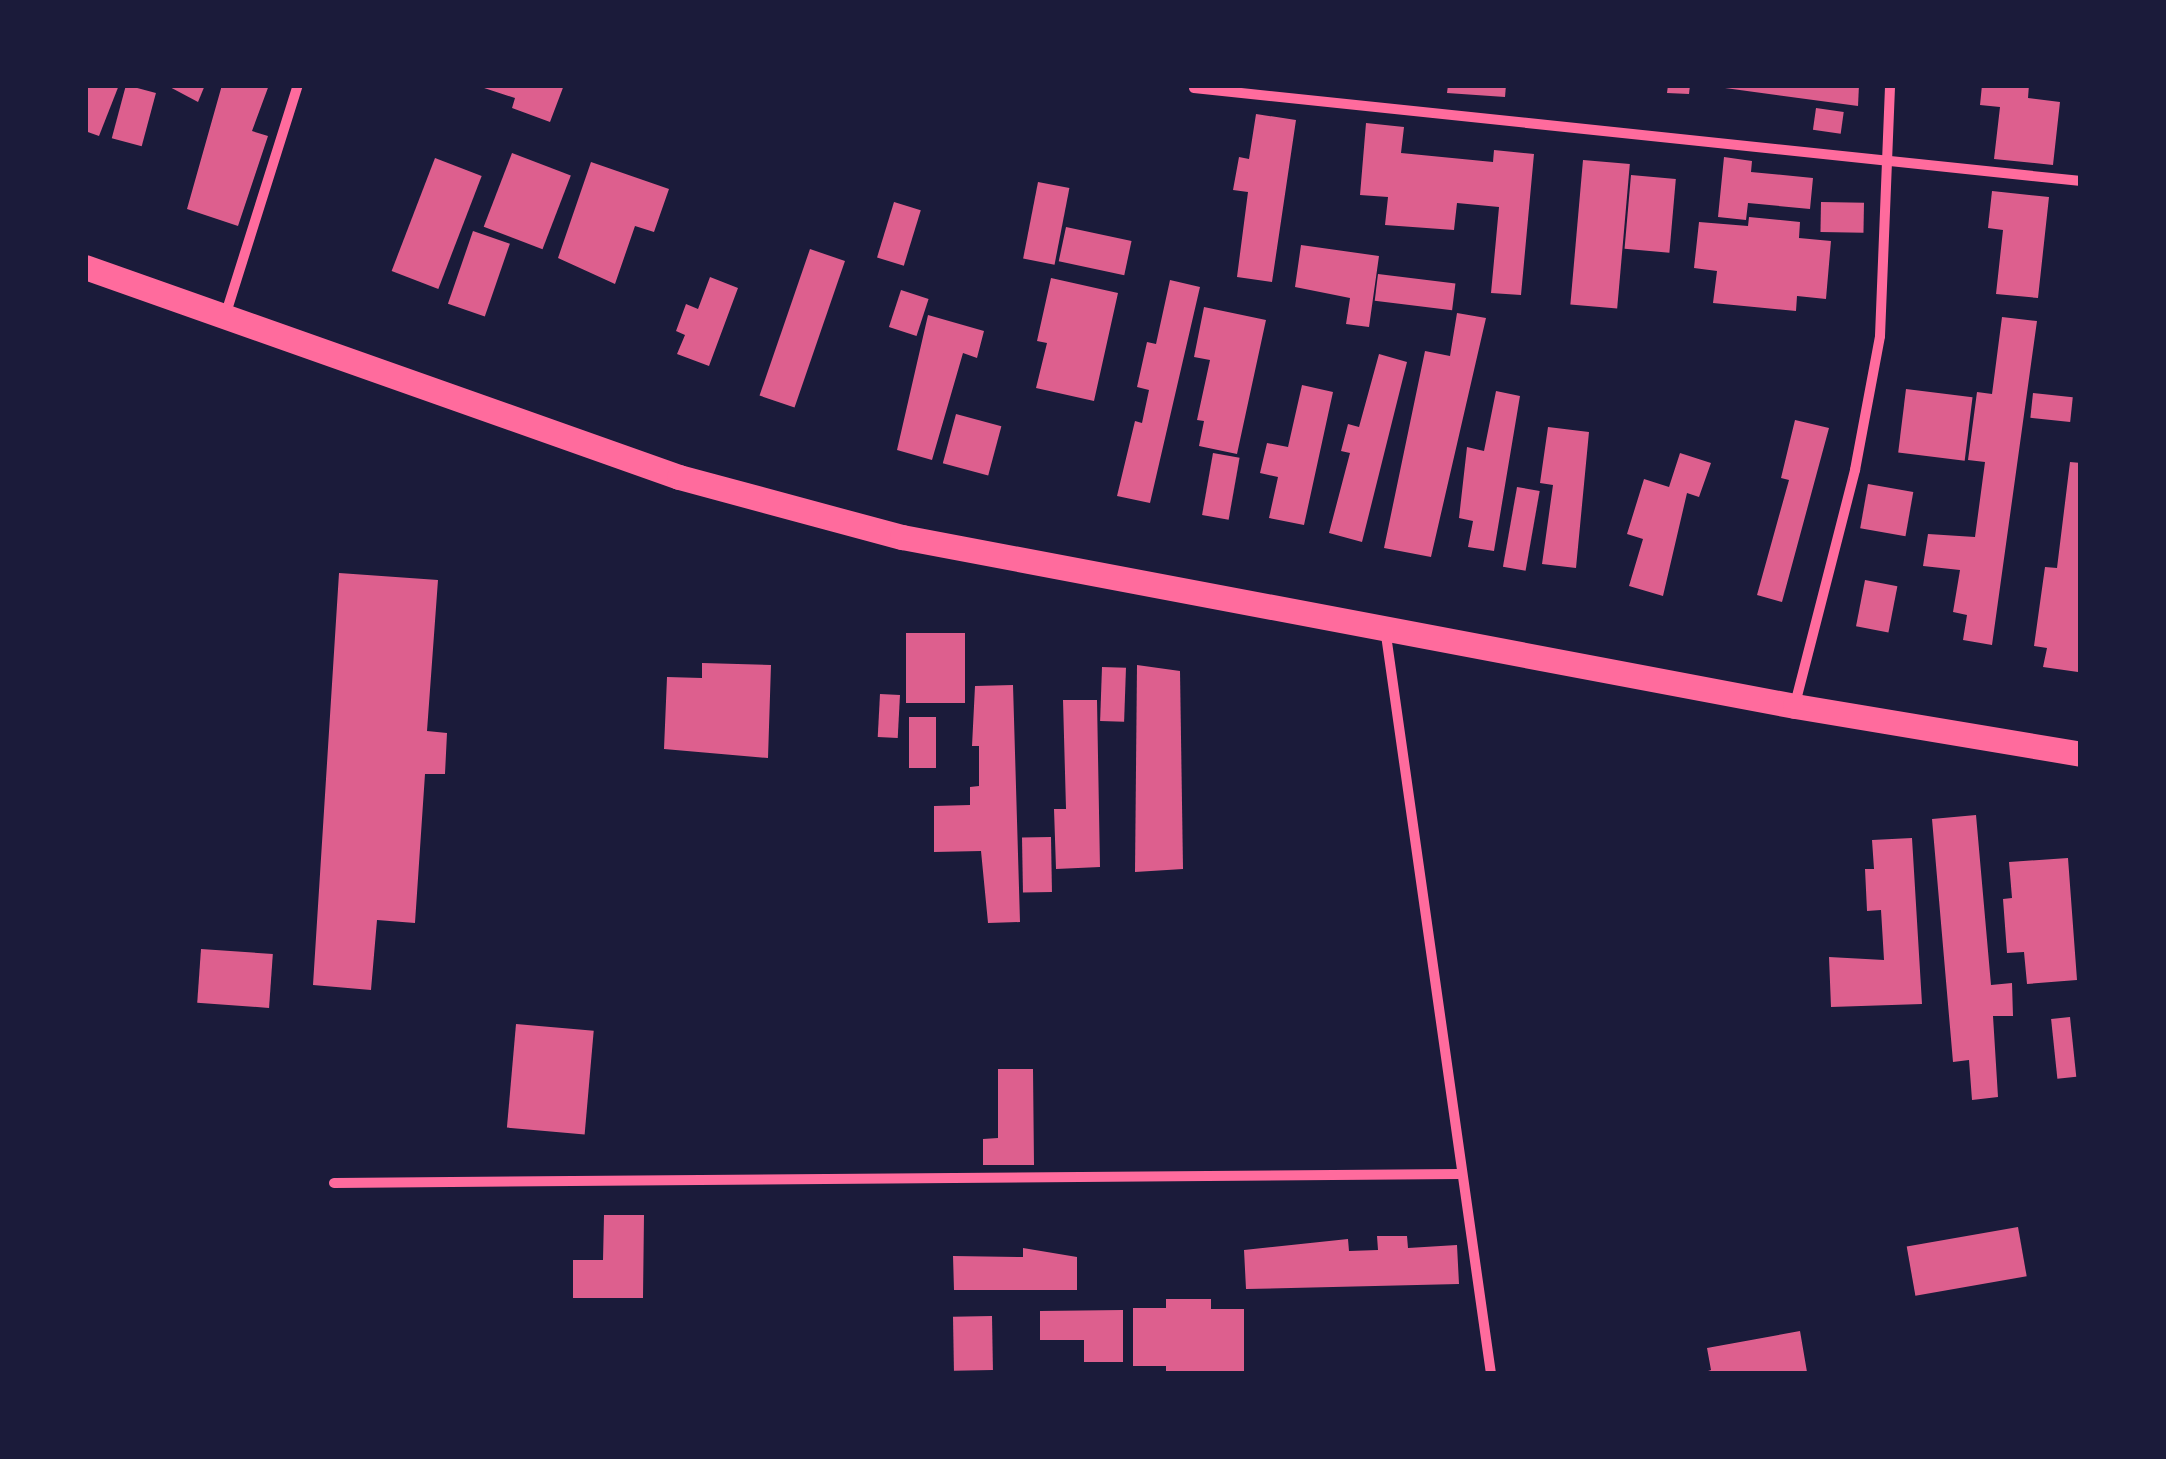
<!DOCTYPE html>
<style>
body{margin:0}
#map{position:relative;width:2166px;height:1459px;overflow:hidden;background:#1b1b3a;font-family:Signika,sans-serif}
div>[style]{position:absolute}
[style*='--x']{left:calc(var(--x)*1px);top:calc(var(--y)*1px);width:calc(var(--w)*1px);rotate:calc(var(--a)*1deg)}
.building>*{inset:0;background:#dd5f8e;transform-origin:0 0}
.minor>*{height:10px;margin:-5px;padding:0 5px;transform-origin:5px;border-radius:5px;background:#ff6b9d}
.primary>*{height:25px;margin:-12.5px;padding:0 12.5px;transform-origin:12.5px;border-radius:12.5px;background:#ff6b9d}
span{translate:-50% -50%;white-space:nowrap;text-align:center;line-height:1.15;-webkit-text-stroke:10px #1b1b3a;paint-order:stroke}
.frame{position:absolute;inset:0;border:88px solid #1b1b3a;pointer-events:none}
</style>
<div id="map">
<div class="building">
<div style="clip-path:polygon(85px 85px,119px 85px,99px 136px,85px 131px)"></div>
<div style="left:126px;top:85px;width:31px;height:55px;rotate:15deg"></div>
<div style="clip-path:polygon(166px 85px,205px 85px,198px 102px)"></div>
<div style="clip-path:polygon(222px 85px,269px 85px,252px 131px,268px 136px,238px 226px,187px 209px)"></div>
<div style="clip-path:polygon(564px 85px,550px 122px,512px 108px,515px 98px,478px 86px)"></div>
<div style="clip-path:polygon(1448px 85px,1506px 85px,1505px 97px,1447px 93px)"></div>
<div style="clip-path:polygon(1668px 85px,1690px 85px,1689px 94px,1667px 93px)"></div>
<div style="clip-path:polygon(1703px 85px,1859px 85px,1858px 106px)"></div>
<div style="clip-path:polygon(1982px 85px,2029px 85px,2028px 98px,2060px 102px,2053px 165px,1994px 159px,2000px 107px,1980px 105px)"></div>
<div style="left:1816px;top:108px;width:28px;height:22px;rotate:8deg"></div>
<div style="clip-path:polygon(1256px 114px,1296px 120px,1272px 282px,1237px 277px,1248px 192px,1233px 190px,1239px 157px,1249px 159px)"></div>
<div style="clip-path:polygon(1366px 123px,1404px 127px,1401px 153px,1493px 162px,1494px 150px,1534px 154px,1521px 295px,1491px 293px,1499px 207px,1457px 203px,1454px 230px,1385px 225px,1388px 197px,1360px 195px)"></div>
<div style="left:512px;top:153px;width:63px;height:79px;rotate:21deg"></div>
<div style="clip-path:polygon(1724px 157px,1752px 161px,1751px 172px,1813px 178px,1810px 209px,1748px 203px,1746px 220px,1718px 217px)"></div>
<div style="left:435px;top:158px;width:50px;height:121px;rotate:21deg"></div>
<div style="left:1583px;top:160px;width:47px;height:145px;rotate:5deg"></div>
<div style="clip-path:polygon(591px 162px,669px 189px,654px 232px,635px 226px,615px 284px,558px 258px)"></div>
<div style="left:1631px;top:175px;width:45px;height:74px;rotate:5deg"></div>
<div style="left:1038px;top:182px;width:32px;height:78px;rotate:11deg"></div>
<div style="clip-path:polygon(1992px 191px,2049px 197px,2038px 298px,1996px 294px,2003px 230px,1988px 228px)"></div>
<div style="left:894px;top:202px;width:28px;height:58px;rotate:17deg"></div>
<div style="left:1821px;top:202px;width:43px;height:30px;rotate:1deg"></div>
<div style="clip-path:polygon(1749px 217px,1800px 222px,1799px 238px,1831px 241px,1826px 299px,1797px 296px,1796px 311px,1713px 303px,1717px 271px,1694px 268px,1699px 222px,1748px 226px)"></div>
<div style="left:1066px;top:227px;width:67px;height:35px;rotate:12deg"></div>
<div style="left:473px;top:231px;width:39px;height:77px;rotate:19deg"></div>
<div style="clip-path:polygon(1301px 245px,1379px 256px,1369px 327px,1346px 324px,1350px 298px,1295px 287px)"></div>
<div style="left:810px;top:249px;width:37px;height:155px;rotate:19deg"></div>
<div style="left:1378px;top:274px;width:78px;height:27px;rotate:7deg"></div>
<div style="clip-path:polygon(710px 277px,738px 288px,709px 366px,677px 354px,685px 335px,676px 331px,686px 304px,698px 309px)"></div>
<div style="clip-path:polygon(1051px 278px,1118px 293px,1094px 401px,1036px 388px,1047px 343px,1037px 341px)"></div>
<div style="clip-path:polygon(1170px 280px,1200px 287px,1150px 503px,1117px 496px,1135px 421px,1142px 423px,1149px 390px,1137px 387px,1147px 342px,1156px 344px)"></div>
<div style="left:901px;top:290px;width:29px;height:39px;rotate:18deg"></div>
<div style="clip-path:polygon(1204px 307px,1266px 320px,1237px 454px,1199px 446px,1204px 421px,1197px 420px,1210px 360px,1194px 357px)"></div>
<div style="clip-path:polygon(1457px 313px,1486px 318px,1431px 557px,1384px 548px,1425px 351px,1450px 356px)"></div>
<div style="clip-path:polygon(928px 315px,984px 331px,977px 358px,963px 353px,932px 460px,897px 450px)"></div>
<div style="clip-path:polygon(2002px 317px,2037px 321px,1992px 645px,1963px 640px,1967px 615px,1953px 612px,1960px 570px,1923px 566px,1928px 534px,1975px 537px,1985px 462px,1968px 460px,1977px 392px,1992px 394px)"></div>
<div style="clip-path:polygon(1379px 354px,1407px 362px,1362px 542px,1329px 533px,1350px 453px,1341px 451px,1348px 424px,1359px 427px)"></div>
<div style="clip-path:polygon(1302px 385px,1333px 392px,1304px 525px,1269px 518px,1278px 477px,1260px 473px,1267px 443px,1288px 447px)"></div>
<div style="left:1906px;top:389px;width:67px;height:64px;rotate:7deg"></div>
<div style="clip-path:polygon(1496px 391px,1520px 396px,1494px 551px,1468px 547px,1473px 521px,1459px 518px,1467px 447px,1484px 451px)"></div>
<div style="left:2033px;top:393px;width:40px;height:25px;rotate:6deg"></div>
<div style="left:956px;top:414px;width:47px;height:51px;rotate:15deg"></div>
<div style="clip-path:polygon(1795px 420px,1829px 428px,1782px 602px,1757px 595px,1789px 480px,1781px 478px)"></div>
<div style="clip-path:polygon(1548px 427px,1589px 432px,1576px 568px,1542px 564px,1553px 485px,1540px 483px)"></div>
<div style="left:1213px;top:453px;width:27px;height:63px;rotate:10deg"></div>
<div style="clip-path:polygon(1680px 453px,1711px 463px,1699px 497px,1687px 493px,1663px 596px,1629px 586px,1643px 539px,1627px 534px,1644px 479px,1669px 487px)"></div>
<div style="clip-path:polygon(2070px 462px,2081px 463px,2078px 672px,2043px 667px,2047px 648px,2034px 646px,2045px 567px,2057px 568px)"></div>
<div style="left:1868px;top:484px;width:46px;height:45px;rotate:10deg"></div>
<div style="left:1517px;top:487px;width:23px;height:81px;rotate:10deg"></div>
<div style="clip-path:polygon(339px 573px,438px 580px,427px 731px,447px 733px,445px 774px,425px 774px,415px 923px,377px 920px,371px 990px,313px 985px)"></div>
<div style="left:1865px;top:580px;width:33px;height:47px;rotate:11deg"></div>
<div style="left:906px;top:633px;width:59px;height:70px"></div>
<div style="clip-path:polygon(702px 663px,771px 665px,768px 758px,664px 749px,667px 677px,702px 678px)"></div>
<div style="clip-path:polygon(1137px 665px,1180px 671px,1183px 869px,1135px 872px)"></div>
<div style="left:1102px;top:667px;width:24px;height:54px;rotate:2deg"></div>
<div style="clip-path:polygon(1013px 685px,1020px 922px,988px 923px,981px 851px,934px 852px,934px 806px,970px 805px,970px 787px,979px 786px,979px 746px,972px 746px,975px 686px)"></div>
<div style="left:880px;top:694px;width:20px;height:43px;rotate:3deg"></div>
<div style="clip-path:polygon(1063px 700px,1097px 700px,1100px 867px,1056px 869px,1054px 809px,1066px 809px)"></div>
<div style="left:909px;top:717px;width:27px;height:51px"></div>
<div style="clip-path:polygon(1976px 815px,1991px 985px,2012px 983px,2013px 1016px,1993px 1016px,1998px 1097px,1972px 1100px,1969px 1060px,1953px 1062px,1932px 819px)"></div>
<div style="left:1051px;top:837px;width:55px;height:29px;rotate:89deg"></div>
<div style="clip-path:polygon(1912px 838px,1922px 1004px,1831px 1007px,1829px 957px,1884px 960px,1881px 910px,1867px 911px,1865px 869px,1874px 869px,1872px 840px)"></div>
<div style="clip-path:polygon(2068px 858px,2077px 980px,2027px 984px,2024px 952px,2007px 953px,2003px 899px,2012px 898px,2009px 862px)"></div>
<div style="left:201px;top:949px;width:72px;height:54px;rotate:4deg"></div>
<div style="left:2070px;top:1017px;width:60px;height:19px;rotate:84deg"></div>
<div style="left:516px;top:1024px;width:78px;height:104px;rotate:5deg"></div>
<div style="clip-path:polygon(998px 1069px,1033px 1069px,1034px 1165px,983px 1165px,983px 1139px,998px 1138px)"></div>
<div style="clip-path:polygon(604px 1215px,644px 1215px,643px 1298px,573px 1298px,573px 1260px,603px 1260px)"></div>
<div style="left:2018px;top:1227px;width:50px;height:113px;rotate:80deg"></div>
<div style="clip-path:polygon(1377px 1236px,1407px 1236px,1408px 1248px,1457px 1245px,1459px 1284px,1246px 1289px,1244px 1250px,1348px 1239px,1349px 1251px,1378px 1250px)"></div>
<div style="clip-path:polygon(1023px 1248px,1077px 1257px,1077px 1290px,954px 1290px,953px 1256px,1023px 1257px)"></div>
<div style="clip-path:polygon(1166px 1299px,1211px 1299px,1211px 1309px,1244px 1309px,1244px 1374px,1166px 1374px,1166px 1366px,1133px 1366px,1133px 1308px,1166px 1308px)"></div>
<div style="clip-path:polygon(1123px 1310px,1123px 1362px,1084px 1362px,1084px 1340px,1040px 1340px,1040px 1311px)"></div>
<div style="left:992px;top:1316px;width:54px;height:39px;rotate:89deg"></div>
<div style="clip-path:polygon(1800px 1331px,1807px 1372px,1699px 1374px,1711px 1370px,1707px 1348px)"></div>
</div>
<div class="minor">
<div style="--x:1194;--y:88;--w:892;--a:5.99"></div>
<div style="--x:226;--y:313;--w:239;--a:-72.5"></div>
<div style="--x:1385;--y:628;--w:753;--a:81.91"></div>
<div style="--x:1795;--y:704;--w:242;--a:-75.6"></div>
<div style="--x:1855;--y:470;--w:136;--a:-79.4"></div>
<div style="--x:1880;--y:336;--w:251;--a:-87.7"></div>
<div style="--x:334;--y:1183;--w:1126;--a:-0.46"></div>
</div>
<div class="primary">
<div style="--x:85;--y:267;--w:630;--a:19.47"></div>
<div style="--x:679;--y:477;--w:231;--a:15.1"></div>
<div style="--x:902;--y:537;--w:909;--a:10.72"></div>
<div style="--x:1795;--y:706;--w:290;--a:9.5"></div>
</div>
<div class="frame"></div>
</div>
